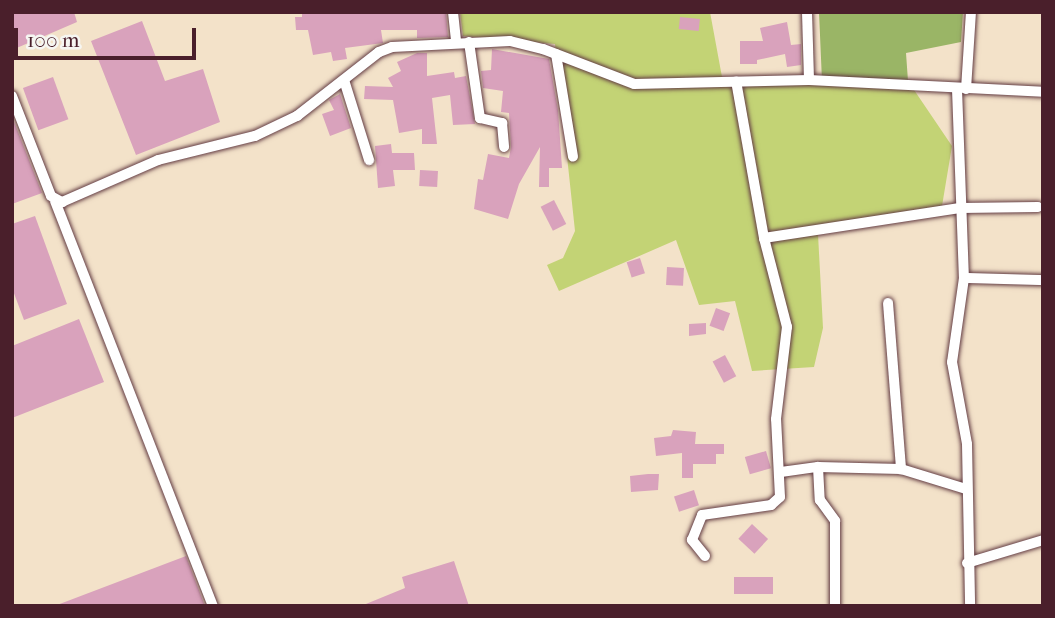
<!DOCTYPE html>
<style>
body{margin:0}
#map{position:relative;width:1055px;height:618px;overflow:hidden;background:#f3e2c9;font-family:"IM FELL French Canon",serif}
div>[style]{position:absolute}
[style*='--x']{left:calc(var(--x)*1px);top:calc(var(--y)*1px);width:calc(var(--w)*1px);rotate:calc(var(--a)*1deg)}
.green>*{inset:0;background:#c3d375}
.forest>*{inset:0;background:#9ab566}
.building>*{inset:0;background:#d9a2bc;transform-origin:0 0}
.roads{filter:drop-shadow(0 0 2px #633c43) drop-shadow(0 0 2px #633c43)}
.street>*{height:10px;margin:-5px;padding:0 5px;transform-origin:5px;border-radius:5px;background:#fff}
span{translate:-50% -50%;white-space:nowrap;text-align:center;line-height:1.15;-webkit-text-stroke:6px #f6f6f2;paint-order:stroke}
.frame{position:absolute;inset:0;border:14px solid #4a1f2b;pointer-events:none}
.scale{position:absolute;left:14px;top:28px;width:182px;height:32px;box-sizing:border-box;border:4px solid #4a1f2b;border-top:0;padding-left:9px;font-size:21px;line-height:24px;white-space:nowrap;color:#4a1f2b;-webkit-text-stroke:5px #f6f6f2;paint-order:stroke}
</style>
<div id="map">
<div class="green">
<div style="clip-path:polygon(460px 12px,710px 12px,722px 77px,908px 81px,952px 146px,942px 206px,818px 234px,823px 328px,814px 367px,752px 371px,735px 301px,699px 305px,676px 240px,559px 291px,547px 265px,563px 258px,575px 231px,555px 44px,463px 36px)"></div>
</div>
<div class="forest">
<div style="clip-path:polygon(819px 12px,963px 12px,961px 42px,906px 53px,908px 81px,822px 81px)"></div>
</div>
<div class="building">
<div style="clip-path:polygon(74px 12px,77px 22px,12px 50px,12px 14px)"></div>
<div style="clip-path:polygon(302px 12px,446px 12px,448px 37px,417px 38px,417px 30px,381px 30px,383px 43px,345px 48px,347px 59px,333px 61px,331px 52px,313px 55px,308px 30px,296px 30px,295px 17px,302px 17px)"></div>
<div style="left:680px;top:17px;width:20px;height:12px;rotate:6deg"></div>
<div style="clip-path:polygon(142px 21px,165px 81px,203px 69px,220px 122px,136px 155px,91px 41px)"></div>
<div style="clip-path:polygon(787px 22px,791px 45px,801px 44px,801px 65px,787px 67px,785px 54px,757px 60px,757px 64px,740px 64px,740px 41px,763px 41px,760px 28px)"></div>
<div style="clip-path:polygon(492px 49px,549px 59px,558px 110px,562px 168px,549px 168px,549px 187px,539px 187px,540px 147px,519px 184px,508px 219px,474px 209px,478px 179px,483px 180px,488px 154px,509px 158px,511px 147px,509px 113px,501px 112px,503px 91px,483px 88px,481px 71px,491px 70px)"></div>
<div style="clip-path:polygon(417px 53px,427px 53px,427px 76px,454px 72px,455px 78px,466px 76px,475px 124px,453px 125px,450px 95px,432px 98px,437px 144px,422px 144px,422px 129px,399px 133px,393px 100px,364px 99px,365px 86px,393px 87px,388px 78px,401px 71px,397px 62px)"></div>
<div style="left:53px;top:77px;width:45px;height:32px;rotate:70deg"></div>
<div style="clip-path:polygon(340px 94px,351px 128px,330px 136px,322px 114px,334px 110px,329px 100px)"></div>
<div style="clip-path:polygon(13px 119px,42px 193px,12px 204px,12px 120px)"></div>
<div style="clip-path:polygon(391px 144px,392px 153px,414px 153px,415px 170px,393px 170px,395px 186px,378px 188px,375px 146px)"></div>
<div style="left:420px;top:170px;width:18px;height:16px;rotate:3deg"></div>
<div style="left:554px;top:200px;width:27px;height:15px;rotate:63deg"></div>
<div style="clip-path:polygon(35px 216px,67px 304px,24px 320px,12px 288px,12px 224px)"></div>
<div style="left:640px;top:258px;width:16px;height:14px;rotate:72deg"></div>
<div style="left:667px;top:267px;width:17px;height:18px;rotate:3deg"></div>
<div style="left:716px;top:308px;width:15px;height:19px;rotate:20deg"></div>
<div style="clip-path:polygon(79px 319px,104px 382px,12px 418px,12px 346px)"></div>
<div style="clip-path:polygon(706px 323px,706px 334px,689px 336px,689px 324px)"></div>
<div style="left:725px;top:355px;width:24px;height:14px;rotate:62deg"></div>
<div style="clip-path:polygon(673px 430px,696px 432px,695px 444px,724px 444px,724px 454px,716px 454px,716px 464px,693px 464px,693px 478px,682px 478px,682px 453px,656px 456px,654px 438px,671px 436px)"></div>
<div style="left:766px;top:451px;width:18px;height:22px;rotate:74deg"></div>
<div style="clip-path:polygon(648px 474px,659px 474px,658px 490px,631px 492px,630px 476px)"></div>
<div style="left:694px;top:490px;width:16px;height:21px;rotate:72deg"></div>
<div style="left:752px;top:524px;width:22px;height:20px;rotate:43deg"></div>
<div style="clip-path:polygon(186px 556px,205px 606px,57px 606px,57px 605px)"></div>
<div style="clip-path:polygon(454px 561px,469px 606px,361px 606px,405px 588px,402px 577px)"></div>
<div style="left:773px;top:577px;width:17px;height:39px;rotate:90deg"></div>
</div>
<div class="roads">
<div class="street">
<div style="--x:453;--y:12;--w:31;--a:84"></div>
<div style="--x:807;--y:12;--w:68;--a:88.3"></div>
<div style="--x:469;--y:42;--w:77;--a:81.8"></div>
<div style="--x:480;--y:118;--w:23;--a:13"></div>
<div style="--x:502;--y:123;--w:24;--a:85"></div>
<div style="--x:556;--y:54;--w:104;--a:80.6"></div>
<div style="--x:344;--y:80;--w:84;--a:72.6"></div>
<div style="--x:957;--y:89;--w:189;--a:87.9"></div>
<div style="--x:964;--y:278;--w:85;--a:98.1"></div>
<div style="--x:952;--y:362;--w:83;--a:79.6"></div>
<div style="--x:967;--y:444;--w:162;--a:88.9"></div>
<div style="--x:966;--y:89;--w:77;--a:-86.3"></div>
<div style="--x:12;--y:96;--w:107;--a:68.7"></div>
<div style="--x:51;--y:196;--w:13;--a:29"></div>
<div style="--x:62;--y:202;--w:105;--a:-23.6"></div>
<div style="--x:158;--y:160;--w:100;--a:-13.9"></div>
<div style="--x:255;--y:136;--w:47;--a:-25.5"></div>
<div style="--x:297;--y:116;--w:104;--a:-38"></div>
<div style="--x:379;--y:52;--w:14;--a:-21"></div>
<div style="--x:392;--y:47;--w:118;--a:-2.9"></div>
<div style="--x:510;--y:41;--w:34;--a:14"></div>
<div style="--x:543;--y:49;--w:97;--a:21"></div>
<div style="--x:634;--y:84;--w:175;--a:-1.3"></div>
<div style="--x:809;--y:80;--w:234;--a:2.9"></div>
<div style="--x:55;--y:201;--w:435;--a:68.7"></div>
<div style="--x:764;--y:238;--w:198;--a:-8.7"></div>
<div style="--x:960;--y:208;--w:78;--a:-0.7"></div>
<div style="--x:964;--y:278;--w:79;--a:1.5"></div>
<div style="--x:888;--y:303;--w:167;--a:85.5"></div>
<div style="--x:818;--y:467;--w:33;--a:87"></div>
<div style="--x:820;--y:500;--w:26;--a:54"></div>
<div style="--x:835;--y:521;--w:85;--a:90"></div>
<div style="--x:781;--y:472;--w:37;--a:-8"></div>
<div style="--x:818;--y:467;--w:83;--a:1.4"></div>
<div style="--x:901;--y:469;--w:68;--a:17.1"></div>
<div style="--x:705;--y:556;--w:21;--a:-129"></div>
<div style="--x:692;--y:540;--w:27;--a:-68"></div>
<div style="--x:702;--y:515;--w:70;--a:-8.2"></div>
<div style="--x:771;--y:505;--w:12;--a:-42"></div>
<div style="--x:780;--y:497;--w:78;--a:-92.9"></div>
<div style="--x:776;--y:419;--w:93;--a:-83.2"></div>
<div style="--x:787;--y:327;--w:92;--a:-104.5"></div>
<div style="--x:764;--y:238;--w:159;--a:-100.1"></div>
<div style="--x:967;--y:563;--w:79;--a:-16.8"></div>
</div>
</div>
<div class="frame"></div>
<div class="scale">100 m</div>
</div>
